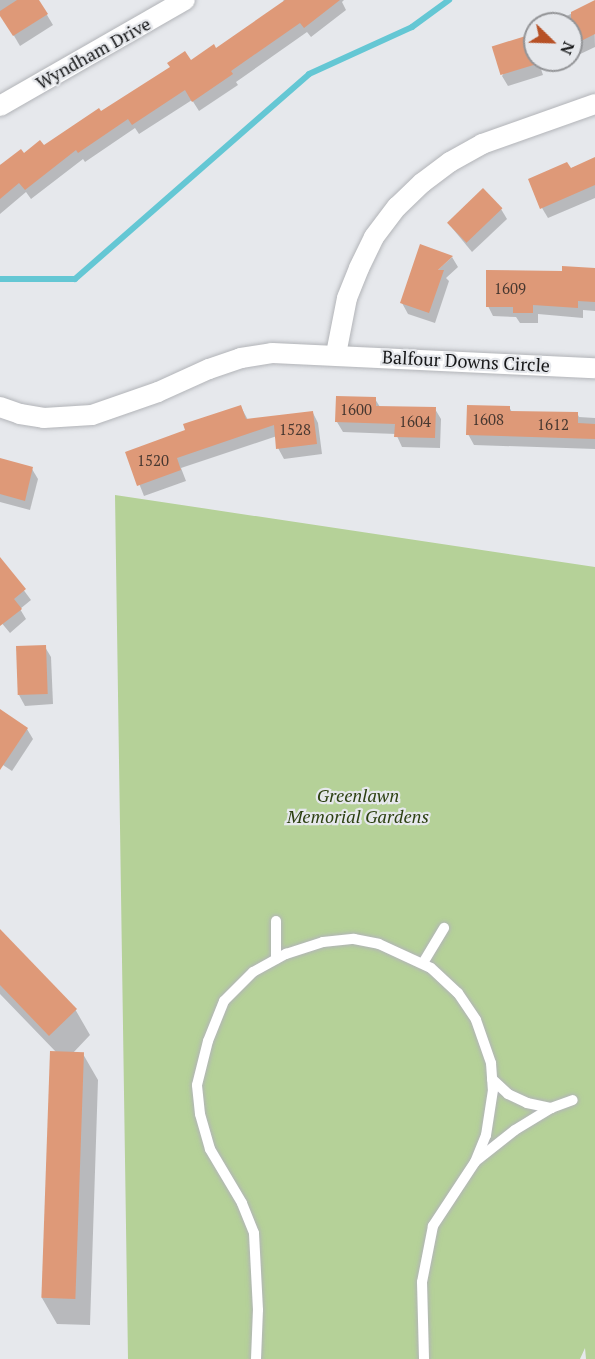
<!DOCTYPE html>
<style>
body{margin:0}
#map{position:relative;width:595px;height:1359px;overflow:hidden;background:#e6e8ec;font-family:"PT Serif",serif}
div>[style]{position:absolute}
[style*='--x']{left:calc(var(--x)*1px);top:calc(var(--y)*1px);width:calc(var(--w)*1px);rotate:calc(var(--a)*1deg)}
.green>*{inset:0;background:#b5d198}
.shadow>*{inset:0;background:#0003}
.stream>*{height:6px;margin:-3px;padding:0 3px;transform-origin:3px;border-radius:3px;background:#64c7d4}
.building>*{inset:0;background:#de9978;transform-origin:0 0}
.roads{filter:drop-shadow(0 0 2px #b2b4b8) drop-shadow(0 0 2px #b2b4b8)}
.lane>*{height:10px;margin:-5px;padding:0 5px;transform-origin:5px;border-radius:5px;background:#fff}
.street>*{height:20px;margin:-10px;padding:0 10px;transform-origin:10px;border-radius:10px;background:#fff}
span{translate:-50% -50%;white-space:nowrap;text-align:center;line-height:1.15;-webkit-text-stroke:4.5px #e6e8ec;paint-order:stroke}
.number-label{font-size:15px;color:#483830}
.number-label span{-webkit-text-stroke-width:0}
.street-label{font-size:18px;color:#161718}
.park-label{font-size:18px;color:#2c4011;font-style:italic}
.north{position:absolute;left:523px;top:12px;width:60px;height:60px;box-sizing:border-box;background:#e6e8ec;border:2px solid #939497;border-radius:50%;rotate:113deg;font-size:16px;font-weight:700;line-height:24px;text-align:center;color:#161718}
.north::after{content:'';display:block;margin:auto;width:21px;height:27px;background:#b75126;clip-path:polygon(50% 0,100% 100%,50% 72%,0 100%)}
</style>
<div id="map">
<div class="green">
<div style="clip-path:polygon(115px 495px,595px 567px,595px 1359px,586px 1359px,585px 1348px,580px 1359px,128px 1359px)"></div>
</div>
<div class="shadow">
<div style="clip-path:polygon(0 0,38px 0,53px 25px,20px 46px,0 12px)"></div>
<div style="clip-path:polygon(283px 0,344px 0,342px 2px,346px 10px,311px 37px,307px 32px,236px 82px,238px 85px,199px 111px,192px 100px,139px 134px,135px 128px,85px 162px,83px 159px,31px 199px,26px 192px,0 214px,0 165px,44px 147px,215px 50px,285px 2px)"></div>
<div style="clip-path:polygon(594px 2px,595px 47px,574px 57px,571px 52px,571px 24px,555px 22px)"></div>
<div style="clip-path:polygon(528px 36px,535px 49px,535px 60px,538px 60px,543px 75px,508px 86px,502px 76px)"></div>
<div style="clip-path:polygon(595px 159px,595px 198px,548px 218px,542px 208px,569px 169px)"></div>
<div style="clip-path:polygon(501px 209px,507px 219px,472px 252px,448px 223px)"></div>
<div style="clip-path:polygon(452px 257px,458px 267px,446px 278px,449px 281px,435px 323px,408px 314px,402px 303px)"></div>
<div style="clip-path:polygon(595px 269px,595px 311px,583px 310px,583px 318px,538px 314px,538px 323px,520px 323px,516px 317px,493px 316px,488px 306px,563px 272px)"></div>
<div style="clip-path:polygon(375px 399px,380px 407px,435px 409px,441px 419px,440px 448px,402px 447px,396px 434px,343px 432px,337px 422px)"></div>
<div style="clip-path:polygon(241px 407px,248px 420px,313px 413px,318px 423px,322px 454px,284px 459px,278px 448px,277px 436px,181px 468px,186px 481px,144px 496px,127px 453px,187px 431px)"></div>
<div style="clip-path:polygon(509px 407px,512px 412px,577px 413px,579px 417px,595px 418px,595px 453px,595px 449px,474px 445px,468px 434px)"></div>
<div style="clip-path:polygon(0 460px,32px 469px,38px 479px,30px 510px,0 502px)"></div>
<div style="clip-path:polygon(8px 569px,31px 600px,20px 609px,26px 619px,10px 633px,0 621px,0 575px)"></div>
<div style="clip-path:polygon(45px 647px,51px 657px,53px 704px,25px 706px,19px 695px)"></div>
<div style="clip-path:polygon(0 717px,27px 729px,33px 739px,12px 771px,0 763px)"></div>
<div style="clip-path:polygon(0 941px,75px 1009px,90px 1035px,72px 1054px,83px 1054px,98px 1080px,90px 1325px,57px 1324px,42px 1298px,57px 1053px,0 994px)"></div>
</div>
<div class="stream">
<div style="--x:0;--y:279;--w:75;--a:0"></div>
<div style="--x:75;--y:279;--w:311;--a:-41.2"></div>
<div style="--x:309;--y:74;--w:113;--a:-24.5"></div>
<div style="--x:412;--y:27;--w:46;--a:-36.1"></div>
</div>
<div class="building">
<div style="clip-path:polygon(17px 0,39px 0,48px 14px,13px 36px,0 16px,0 11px)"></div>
<div style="clip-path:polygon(285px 0,340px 0,304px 28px,300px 23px,231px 71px,233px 74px,192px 102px,185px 90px,132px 125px,128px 119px,78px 153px,76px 150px,25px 190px,19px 183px,0 199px,0 165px,21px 149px,24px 153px,40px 140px,44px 145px,99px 108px,101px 111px,170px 67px,167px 63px,185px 51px,191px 60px,214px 44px,216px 48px)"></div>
<div style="clip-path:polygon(595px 0,595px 34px,571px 46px,571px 12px)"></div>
<div style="left:529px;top:35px;width:30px;height:39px;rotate:73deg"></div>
<div style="clip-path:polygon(595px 157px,595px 185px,540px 209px,528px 179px,567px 162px,571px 168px)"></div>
<div style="left:483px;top:188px;width:28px;height:50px;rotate:46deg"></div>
<div style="clip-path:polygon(420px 244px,453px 256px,438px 270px,444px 270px,429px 313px,400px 303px)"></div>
<div style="clip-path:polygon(562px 266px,595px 268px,595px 302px,578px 301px,578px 308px,533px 305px,533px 313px,513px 313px,513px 307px,486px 307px,486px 270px,562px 271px)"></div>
<div style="clip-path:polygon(336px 396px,376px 397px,376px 406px,436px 407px,435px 438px,394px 437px,395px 424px,335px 422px)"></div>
<div style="clip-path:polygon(241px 405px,246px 419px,313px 411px,317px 444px,276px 449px,274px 425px,177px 458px,181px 470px,137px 486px,125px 452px,185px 430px,183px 424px)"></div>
<div style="clip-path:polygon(467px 405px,510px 406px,510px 411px,578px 412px,578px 423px,595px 424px,595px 439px,466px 435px)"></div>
<div style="clip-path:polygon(0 458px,33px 467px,25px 501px,0 494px)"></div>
<div style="clip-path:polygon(0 557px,26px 589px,14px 599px,22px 609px,0 626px)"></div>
<div style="left:46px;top:645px;width:49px;height:30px;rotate:88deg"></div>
<div style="clip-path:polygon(0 709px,28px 728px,0 770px)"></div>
<div style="clip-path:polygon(0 929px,77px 1009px,49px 1036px,0 985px)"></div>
<div style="left:50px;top:1051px;width:34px;height:247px;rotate:2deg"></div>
</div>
<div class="roads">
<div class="lane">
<div style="--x:276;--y:921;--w:38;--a:90"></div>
<div style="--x:423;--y:963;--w:41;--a:-59"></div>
<div style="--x:492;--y:1079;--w:22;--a:43"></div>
<div style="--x:508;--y:1094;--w:21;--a:25"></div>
<div style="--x:527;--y:1103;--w:25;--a:12"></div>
<div style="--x:477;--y:1160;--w:48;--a:-38.3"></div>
<div style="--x:515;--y:1130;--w:42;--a:-31.4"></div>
<div style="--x:551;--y:1108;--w:23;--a:-20"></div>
<div style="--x:256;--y:1359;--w:49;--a:-87.7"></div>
<div style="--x:258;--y:1310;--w:77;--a:-93"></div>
<div style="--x:254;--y:1233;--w:32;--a:-112"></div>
<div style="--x:242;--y:1203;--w:63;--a:-120.7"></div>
<div style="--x:210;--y:1149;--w:36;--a:-106"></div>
<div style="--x:200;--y:1114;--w:29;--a:-96"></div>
<div style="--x:197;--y:1085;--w:45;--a:-76"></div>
<div style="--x:208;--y:1041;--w:43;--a:-68.2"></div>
<div style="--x:224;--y:1001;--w:41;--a:-45"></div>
<div style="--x:253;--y:972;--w:38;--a:-29"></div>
<div style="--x:286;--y:954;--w:39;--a:-18"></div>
<div style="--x:323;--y:942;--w:31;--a:-6"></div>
<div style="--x:354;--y:939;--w:25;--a:11"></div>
<div style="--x:379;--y:944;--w:57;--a:24.8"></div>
<div style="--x:431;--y:968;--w:37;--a:43"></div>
<div style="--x:458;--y:993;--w:32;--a:56"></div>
<div style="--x:476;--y:1020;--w:46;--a:70.8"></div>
<div style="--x:491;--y:1063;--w:27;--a:86"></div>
<div style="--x:493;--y:1090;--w:46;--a:98.8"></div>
<div style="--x:486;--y:1135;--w:29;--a:112"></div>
<div style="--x:475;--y:1162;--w:77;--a:123.3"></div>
<div style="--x:433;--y:1226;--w:57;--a:101.1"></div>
<div style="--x:422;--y:1282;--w:77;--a:88.5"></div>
</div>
<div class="street">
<div style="--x:0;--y:106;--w:213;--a:-29.8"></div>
<div style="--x:336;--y:354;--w:57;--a:-78.9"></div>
<div style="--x:347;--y:298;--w:32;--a:-68"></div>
<div style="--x:359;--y:268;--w:34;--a:-64"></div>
<div style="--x:374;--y:237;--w:38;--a:-53"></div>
<div style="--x:397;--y:207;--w:35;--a:-44"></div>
<div style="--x:422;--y:183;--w:35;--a:-37"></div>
<div style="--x:450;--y:162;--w:37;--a:-29"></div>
<div style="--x:482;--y:144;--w:120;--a:-19.5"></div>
<div style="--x:0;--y:407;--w:21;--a:19"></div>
<div style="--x:20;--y:414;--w:24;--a:9"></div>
<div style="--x:44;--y:418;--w:48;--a:-3.6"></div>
<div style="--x:92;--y:415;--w:70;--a:-19.2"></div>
<div style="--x:158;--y:392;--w:56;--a:-24.3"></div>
<div style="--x:209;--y:369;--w:34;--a:-19"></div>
<div style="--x:241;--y:358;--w:31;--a:-9"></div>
<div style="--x:272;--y:353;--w:323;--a:2.7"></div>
</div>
</div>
<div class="number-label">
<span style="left:510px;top:289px">1609</span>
<span style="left:356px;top:410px">1600</span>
<span style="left:488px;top:420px">1608</span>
<span style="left:415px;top:422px">1604</span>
<span style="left:553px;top:425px">1612</span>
<span style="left:295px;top:430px">1528</span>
<span style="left:153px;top:461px">1520</span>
</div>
<div class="street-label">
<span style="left:93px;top:53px;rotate:-29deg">Wyndham Drive</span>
<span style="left:466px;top:361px;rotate:3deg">Balfour Downs Circle</span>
</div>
<div class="park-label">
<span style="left:358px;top:806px">Greenlawn<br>Memorial Gardens</span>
</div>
<div class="north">N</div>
</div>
